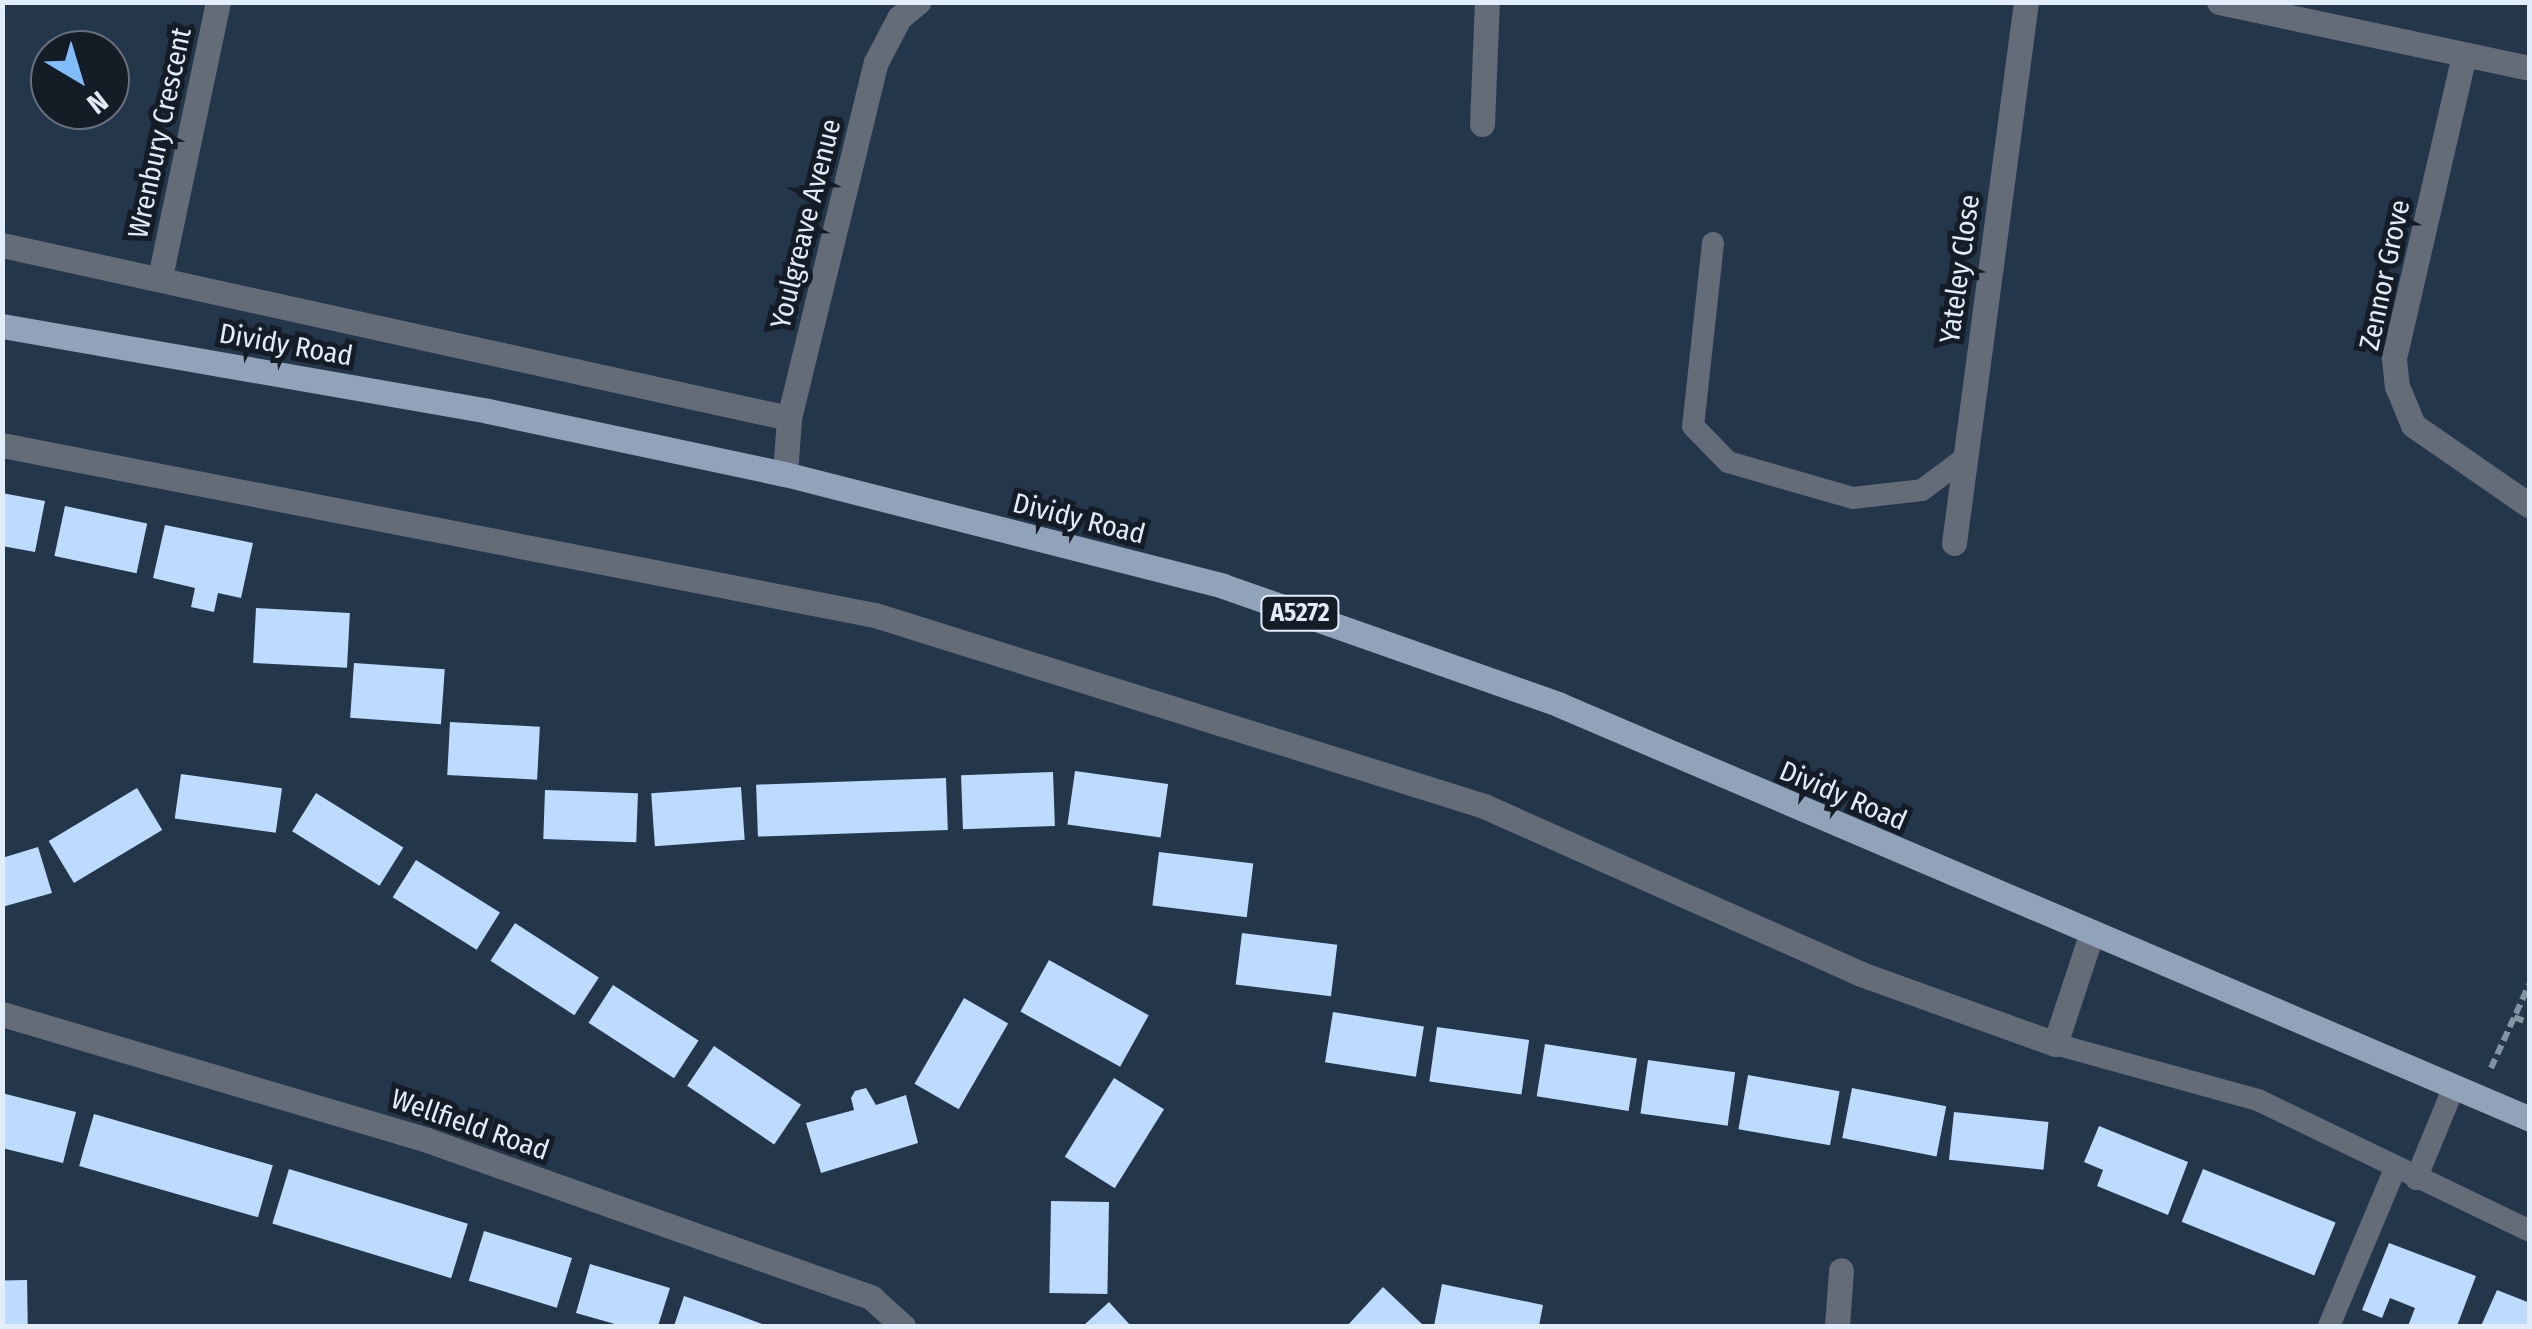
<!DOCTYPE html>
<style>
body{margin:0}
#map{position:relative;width:2532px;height:1329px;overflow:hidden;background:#23364a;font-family:"Fira Sans Condensed",sans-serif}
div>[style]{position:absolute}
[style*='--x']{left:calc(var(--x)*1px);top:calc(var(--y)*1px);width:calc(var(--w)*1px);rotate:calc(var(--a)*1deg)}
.building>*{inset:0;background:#bddbfe;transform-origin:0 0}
.path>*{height:6px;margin-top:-3px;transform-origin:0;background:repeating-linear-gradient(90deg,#8493a4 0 10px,transparent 0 15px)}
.service>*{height:22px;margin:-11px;padding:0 11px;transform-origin:11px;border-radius:11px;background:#636c77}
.minor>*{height:25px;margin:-12.5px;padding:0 12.5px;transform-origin:12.5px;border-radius:12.5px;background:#636c77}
.primary>*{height:25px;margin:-12.5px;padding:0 12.5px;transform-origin:12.5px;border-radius:12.5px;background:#91a3b8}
span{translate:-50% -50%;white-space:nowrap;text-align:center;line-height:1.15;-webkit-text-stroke:10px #141c26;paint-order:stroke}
.shield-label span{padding:2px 8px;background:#141c26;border:2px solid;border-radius:8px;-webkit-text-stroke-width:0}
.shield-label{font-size:25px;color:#e2edfb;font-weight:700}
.street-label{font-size:28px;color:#e2edfb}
.frame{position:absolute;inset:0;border:5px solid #e2edfb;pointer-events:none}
.north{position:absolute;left:30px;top:30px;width:100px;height:100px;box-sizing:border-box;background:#141c26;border:2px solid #66707b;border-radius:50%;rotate:142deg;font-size:28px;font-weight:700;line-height:40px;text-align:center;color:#e2edfb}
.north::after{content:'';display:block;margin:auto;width:35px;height:45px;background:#83bcfb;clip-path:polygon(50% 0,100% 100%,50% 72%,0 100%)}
</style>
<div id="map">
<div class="building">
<div style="clip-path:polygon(2px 493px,45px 501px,35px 552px,2px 546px)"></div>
<div style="left:65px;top:506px;width:84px;height:51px;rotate:12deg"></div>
<div style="clip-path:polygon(165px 525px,253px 543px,241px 598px,218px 593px,214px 612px,191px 607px,195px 588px,153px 578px)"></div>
<div style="left:256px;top:608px;width:94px;height:55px;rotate:3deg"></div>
<div style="left:354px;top:663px;width:91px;height:55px;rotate:4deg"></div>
<div style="left:450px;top:722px;width:90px;height:53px;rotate:3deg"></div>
<div style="left:1075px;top:771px;width:94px;height:54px;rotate:8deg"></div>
<div style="left:1053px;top:772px;width:54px;height:92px;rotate:88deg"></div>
<div style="left:181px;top:774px;width:102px;height:45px;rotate:8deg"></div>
<div style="left:946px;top:778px;width:52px;height:190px;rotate:88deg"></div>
<div style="left:741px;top:787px;width:53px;height:90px;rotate:86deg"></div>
<div style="left:137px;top:788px;width:49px;height:103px;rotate:59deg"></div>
<div style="left:545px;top:790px;width:93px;height:49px;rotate:2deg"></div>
<div style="left:316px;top:793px;width:103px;height:45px;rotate:32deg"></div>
<div style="clip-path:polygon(38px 847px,52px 893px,2px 907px,2px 858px)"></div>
<div style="left:1159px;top:852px;width:95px;height:54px;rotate:7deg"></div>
<div style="left:416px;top:860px;width:99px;height:44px;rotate:32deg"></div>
<div style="left:515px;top:923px;width:100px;height:45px;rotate:33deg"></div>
<div style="left:1242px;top:933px;width:96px;height:52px;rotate:7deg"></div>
<div style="left:1049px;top:960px;width:114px;height:59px;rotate:29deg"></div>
<div style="left:613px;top:985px;width:102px;height:45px;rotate:33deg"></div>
<div style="left:964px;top:998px;width:51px;height:99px;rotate:30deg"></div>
<div style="left:1333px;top:1012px;width:92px;height:51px;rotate:9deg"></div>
<div style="left:1437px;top:1027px;width:93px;height:55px;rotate:8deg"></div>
<div style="left:1545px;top:1044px;width:93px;height:53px;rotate:9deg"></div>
<div style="left:714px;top:1046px;width:105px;height:48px;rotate:34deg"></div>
<div style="left:1648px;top:1060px;width:88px;height:54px;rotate:8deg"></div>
<div style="left:1748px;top:1075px;width:93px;height:55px;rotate:10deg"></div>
<div style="left:1114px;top:1078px;width:59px;height:93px;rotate:32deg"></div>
<div style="clip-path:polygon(866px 1088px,876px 1105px,906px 1095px,918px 1143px,821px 1173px,806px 1123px,854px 1110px,851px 1098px,855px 1091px)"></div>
<div style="left:1852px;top:1088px;width:96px;height:51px;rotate:11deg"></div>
<div style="clip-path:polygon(2px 1093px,76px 1112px,63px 1163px,2px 1148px)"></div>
<div style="left:1954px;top:1112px;width:95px;height:48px;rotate:6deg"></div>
<div style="left:94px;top:1114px;width:186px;height:54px;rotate:16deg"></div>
<div style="clip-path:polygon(2099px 1126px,2188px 1162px,2168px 1215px,2097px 1186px,2103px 1170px,2084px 1162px)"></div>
<div style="left:289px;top:1169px;width:187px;height:57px;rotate:17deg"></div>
<div style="left:2203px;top:1169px;width:143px;height:57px;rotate:22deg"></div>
<div style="left:1051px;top:1201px;width:58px;height:92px;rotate:1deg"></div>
<div style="left:484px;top:1231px;width:92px;height:52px;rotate:17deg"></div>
<div style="clip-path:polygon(2389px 1243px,2476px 1276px,2457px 1326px,2408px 1326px,2415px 1308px,2390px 1298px,2382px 1318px,2362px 1310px)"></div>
<div style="clip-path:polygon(590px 1264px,670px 1288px,658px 1326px,622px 1326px,576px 1313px)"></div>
<div style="left:27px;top:1280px;width:46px;height:25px;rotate:89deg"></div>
<div style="clip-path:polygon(1442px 1284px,1543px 1305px,1539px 1326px,1434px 1326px)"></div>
<div style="clip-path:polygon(1383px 1287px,1423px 1325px,1421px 1326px,1347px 1326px)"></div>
<div style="clip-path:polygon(2497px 1290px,2530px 1303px,2530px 1326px,2481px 1326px)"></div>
<div style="clip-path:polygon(684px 1296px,730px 1312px,767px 1326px,674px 1326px)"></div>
<div style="clip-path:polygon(1109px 1302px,1131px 1326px,1083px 1326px)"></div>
</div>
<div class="path">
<div style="--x:2514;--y:1017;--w:17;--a:21"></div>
<div style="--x:2491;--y:1068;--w:94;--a:-65.4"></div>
</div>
<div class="service">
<div style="--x:1713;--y:243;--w:184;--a:96.2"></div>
<div style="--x:1693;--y:426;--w:50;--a:45.8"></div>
<div style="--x:1728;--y:462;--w:130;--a:16.1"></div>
<div style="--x:1853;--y:498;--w:69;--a:-6.6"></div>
<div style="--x:1922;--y:490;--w:54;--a:-36.7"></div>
<div style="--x:2055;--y:1044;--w:211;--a:15.4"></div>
<div style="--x:2258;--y:1100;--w:302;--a:25.7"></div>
<div style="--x:2416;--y:1179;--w:100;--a:-67.6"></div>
<div style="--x:2329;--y:1326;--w:170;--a:-67.2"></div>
</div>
<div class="minor">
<div style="--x:2219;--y:2;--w:318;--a:12"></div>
<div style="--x:2464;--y:55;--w:312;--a:103"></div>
<div style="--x:2394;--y:359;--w:27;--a:84"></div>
<div style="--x:2397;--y:386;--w:42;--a:67.7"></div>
<div style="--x:2413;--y:425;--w:142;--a:34.7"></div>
<div style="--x:1482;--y:124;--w:122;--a:-87.7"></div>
<div style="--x:2;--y:245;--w:806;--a:12.4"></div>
<div style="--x:160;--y:277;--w:281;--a:-78.1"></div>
<div style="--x:2;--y:445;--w:889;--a:11.02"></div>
<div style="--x:875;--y:615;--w:638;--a:17.41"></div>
<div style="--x:1484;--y:806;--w:413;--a:24"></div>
<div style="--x:1861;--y:974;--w:206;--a:19.8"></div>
<div style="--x:2055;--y:1044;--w:118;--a:-71.7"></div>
<div style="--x:785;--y:474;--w:56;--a:-85.9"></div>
<div style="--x:789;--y:418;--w:366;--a:-76.3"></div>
<div style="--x:876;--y:62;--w:50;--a:-62.4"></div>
<div style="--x:899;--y:18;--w:25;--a:-40"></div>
<div style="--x:1954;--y:543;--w:546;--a:-82.42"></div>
<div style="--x:2;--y:1014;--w:443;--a:16.5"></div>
<div style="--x:427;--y:1140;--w:472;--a:19.5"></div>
<div style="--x:872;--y:1298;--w:42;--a:42.1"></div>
<div style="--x:1837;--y:1326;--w:56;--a:-85.9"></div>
</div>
<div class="primary">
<div style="--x:2;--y:326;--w:493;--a:9.9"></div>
<div style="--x:488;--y:411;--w:304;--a:12"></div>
<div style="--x:785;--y:474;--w:452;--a:14.3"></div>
<div style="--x:1223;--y:586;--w:357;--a:19.4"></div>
<div style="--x:1560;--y:705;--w:1055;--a:23.11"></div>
</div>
<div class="shield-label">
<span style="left:1300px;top:613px">A5272</span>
</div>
<div class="street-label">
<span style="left:160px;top:133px;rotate:-78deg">Wrenbury Crescent</span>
<span style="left:806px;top:224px;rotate:-76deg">Youlgreave Avenue</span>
<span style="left:1960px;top:269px;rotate:-82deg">Yateley Close</span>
<span style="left:2385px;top:275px;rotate:-78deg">Zennor Grove</span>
<span style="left:286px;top:345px;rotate:10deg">Dividy Road</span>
<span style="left:1079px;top:519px;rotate:14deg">Dividy Road</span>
<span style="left:1843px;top:796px;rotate:23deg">Dividy Road</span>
<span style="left:470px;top:1125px;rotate:19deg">Wellfield Road</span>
</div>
<div class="frame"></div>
<div class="north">N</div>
</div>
